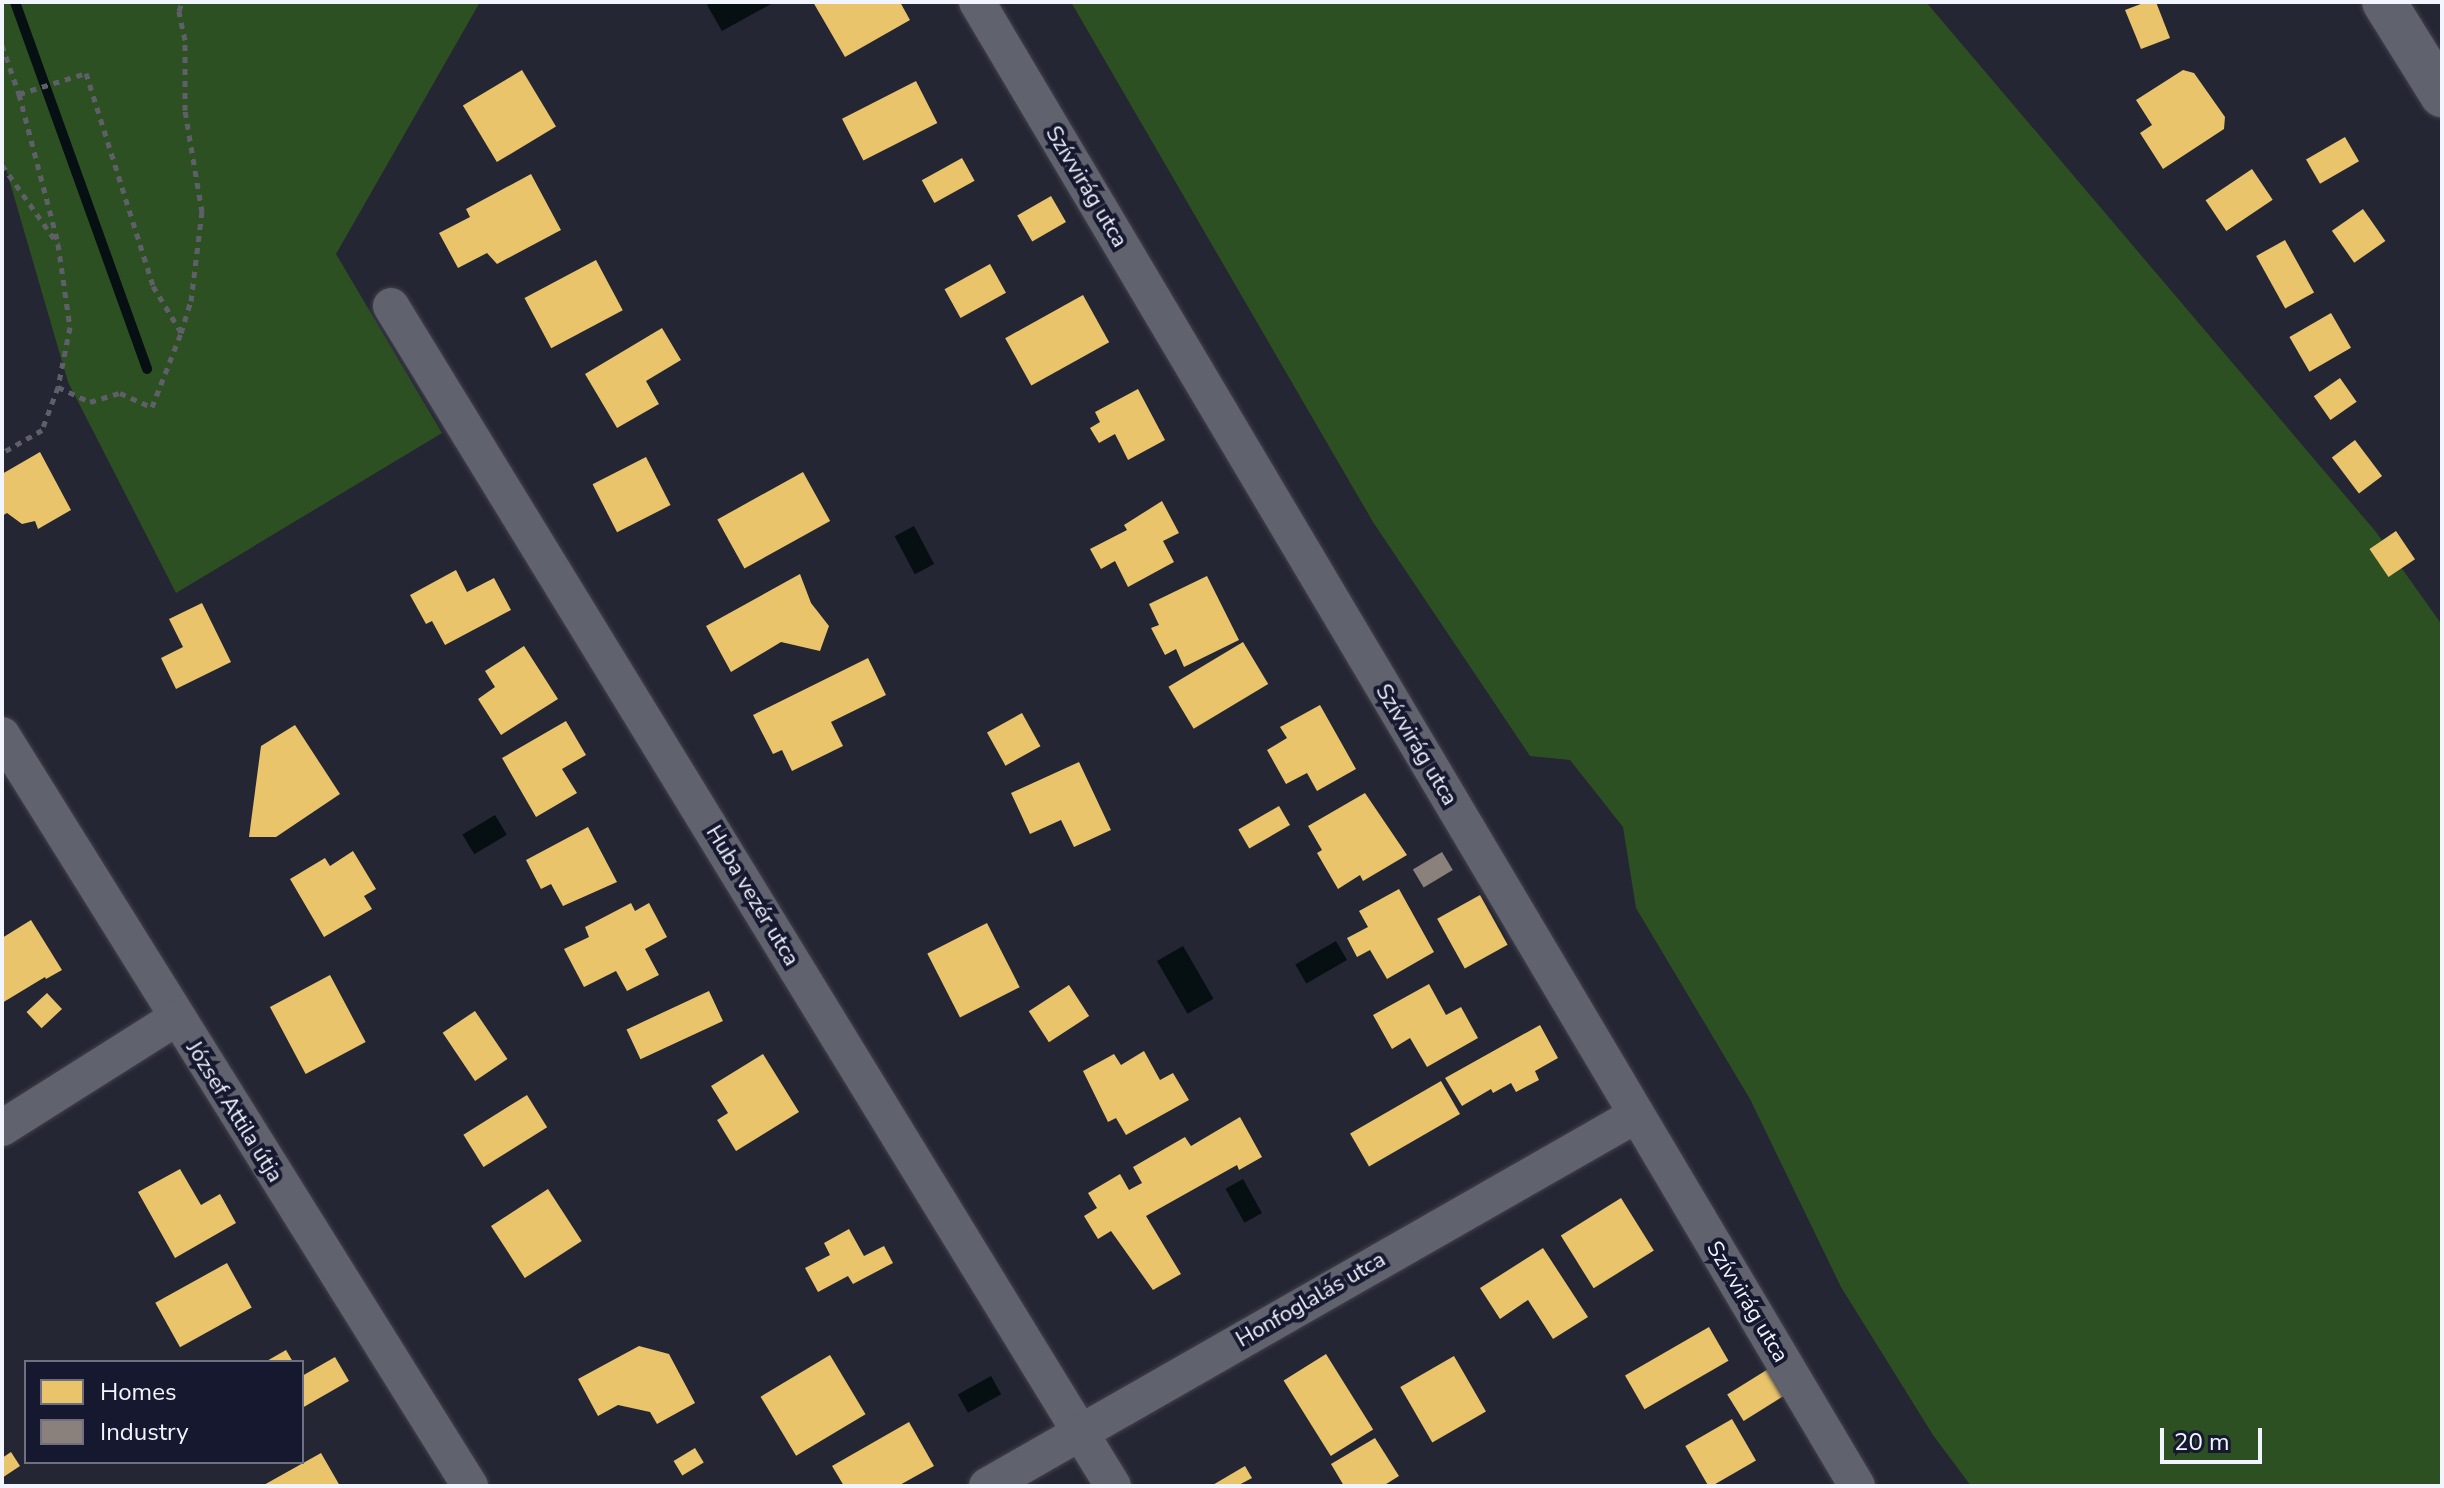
<!DOCTYPE html>
<meta charset="utf-8">
<style>
body{margin:0}
#map{position:relative;width:2444px;height:1488px;overflow:hidden;background:#252633;font-family:"Nunito Sans",sans-serif}
div>[style]{position:absolute}
[style*='--x']{left:calc(var(--x)*1px);top:calc(var(--y)*1px);width:calc(var(--w)*1px);rotate:calc(var(--a)*1deg)}
.forest>*{inset:0;background:#2d5022}
.water>*{inset:0;background:#061012;transform-origin:0 0}
.homes>*{inset:0;background:#e9c46a;transform-origin:0 0}
.industry>*{inset:0;background:#8a817c;transform-origin:0 0}
.stream>*{height:10px;margin:-5px;padding:0 5px;transform-origin:5px;border-radius:5px;background:#061012}
.path>*{height:5px;margin-top:-2.5px;transform-origin:0;background:repeating-linear-gradient(90deg,#5e5f69 0 6px,transparent 0 12px)}
.roads{filter:drop-shadow(0 0 2px #41414c) drop-shadow(0 0 2px #41414c)}
.minor>*{height:36px;margin:-18px;padding:0 18px;transform-origin:18px;border-radius:18px;background:#60626d}
.secondary>*{height:44px;margin:-22px;padding:0 22px;transform-origin:22px;border-radius:22px;background:#60626d}
span{translate:-50% -50%;white-space:nowrap;text-align:center;line-height:1.15;-webkit-text-stroke:8px #16182f;paint-order:stroke}
.street-label{font-size:22px;color:#f2f4fe}
.frame{position:absolute;inset:0;border:4px solid #f2f4fe;pointer-events:none}
.legend{position:absolute;left:24px;top:1360px;width:280px;height:104px;box-sizing:border-box;background:#16182f;border:2px solid #6e7082;margin:0;padding:10px 14px;list-style:none;font-size:24px;color:#f2f4fe}
.legend li{display:flex;align-items:center;gap:16px;height:40px}
.legend b{width:40px;border:2px solid #6e7082}
.scale{position:absolute;left:2160px;top:1428px;width:102px;height:36px;box-sizing:border-box;border:4px solid #f2f4fe;border-top:0;padding-left:10px;font-size:24px;line-height:28px;white-space:nowrap;color:#f2f4fe;-webkit-text-stroke:6px #16182f;paint-order:stroke}
</style>
<div id="map">
<div class="forest">
<div style="clip-path:polygon(2px 2px,480px 2px,336px 254px,442px 433px,176px 593px,68px 382px,2px 155px)"></div>
<div style="clip-path:polygon(1071px 2px,1926px 2px,2376px 532px,2442px 625px,2442px 1486px,1971px 1486px,1933px 1435px,1841px 1287px,1750px 1099px,1636px 908px,1623px 827px,1570px 760px,1530px 756px,1373px 522px)"></div>
</div>
<div class="water">
<div style="clip-path:polygon(712px 2px,770px 2px,771px 4px,722px 31px,707px 5px)"></div>
<div style="left:914px;top:526px;width:43px;height:22px;rotate:62deg"></div>
<div style="left:495px;top:815px;width:23px;height:38px;rotate:59deg"></div>
<div style="left:1336px;top:941px;width:22px;height:47px;rotate:60deg"></div>
<div style="left:1183px;top:946px;width:61px;height:30px;rotate:60deg"></div>
<div style="left:1243px;top:1179px;width:39px;height:20px;rotate:61deg"></div>
<div style="left:991px;top:1376px;width:21px;height:38px;rotate:61deg"></div>
</div>
<div class="homes">
<div style="clip-path:polygon(813px 2px,900px 2px,910px 20px,845px 57px)"></div>
<div style="clip-path:polygon(2146px 2px,2156px 2px,2170px 38px,2141px 49px,2125px 10px)"></div>
<div style="left:522px;top:70px;width:66px;height:69px;rotate:59deg"></div>
<div style="clip-path:polygon(2183px 70px,2194px 73px,2225px 117px,2224px 129px,2163px 169px,2140px 133px,2152px 125px,2136px 100px)"></div>
<div style="left:916px;top:81px;width:47px;height:83px;rotate:63deg"></div>
<div style="left:2345px;top:137px;width:28px;height:45px;rotate:60deg"></div>
<div style="left:962px;top:158px;width:26px;height:46px;rotate:61deg"></div>
<div style="left:2252px;top:169px;width:37px;height:56px;rotate:56deg"></div>
<div style="clip-path:polygon(531px 174px,561px 230px,497px 264px,487px 253px,458px 268px,439px 233px,470px 217px,466px 209px)"></div>
<div style="left:1051px;top:196px;width:30px;height:39px;rotate:60deg"></div>
<div style="left:2363px;top:209px;width:39px;height:38px;rotate:55deg"></div>
<div style="left:2285px;top:240px;width:60px;height:33px;rotate:61deg"></div>
<div style="left:596px;top:260px;width:57px;height:81px;rotate:62deg"></div>
<div style="left:990px;top:264px;width:33px;height:52px;rotate:61deg"></div>
<div style="left:1083px;top:295px;width:54px;height:89px;rotate:61deg"></div>
<div style="left:2331px;top:313px;width:40px;height:48px;rotate:60deg"></div>
<div style="clip-path:polygon(662px 328px,681px 360px,646px 381px,659px 404px,617px 428px,585px 374px)"></div>
<div style="left:2340px;top:378px;width:29px;height:32px;rotate:55deg"></div>
<div style="clip-path:polygon(1138px 389px,1165px 440px,1128px 460px,1115px 434px,1099px 443px,1090px 428px,1100px 422px,1095px 412px)"></div>
<div style="left:2355px;top:440px;width:45px;height:29px;rotate:53deg"></div>
<div style="clip-path:polygon(40px 452px,71px 510px,38px 529px,35px 521px,22px 524px,7px 513px,2px 516px,2px 474px)"></div>
<div style="left:646px;top:457px;width:54px;height:60px;rotate:63deg"></div>
<div style="left:803px;top:472px;width:56px;height:98px;rotate:61deg"></div>
<div style="clip-path:polygon(1162px 501px,1179px 533px,1163px 541px,1174px 562px,1128px 587px,1115px 561px,1101px 569px,1090px 549px,1127px 530px,1124px 525px)"></div>
<div style="left:2396px;top:531px;width:34px;height:32px;rotate:56deg"></div>
<div style="clip-path:polygon(456px 570px,467px 592px,494px 578px,511px 610px,445px 645px,432px 621px,426px 624px,410px 595px)"></div>
<div style="clip-path:polygon(800px 574px,811px 603px,829px 626px,820px 651px,781px 642px,731px 672px,706px 626px)"></div>
<div style="clip-path:polygon(1207px 576px,1239px 640px,1184px 667px,1176px 649px,1165px 655px,1151px 628px,1159px 625px,1149px 604px)"></div>
<div style="clip-path:polygon(202px 603px,231px 662px,176px 689px,161px 658px,183px 647px,169px 619px)"></div>
<div style="left:1243px;top:642px;width:49px;height:87px;rotate:59deg"></div>
<div style="clip-path:polygon(524px 646px,558px 699px,501px 735px,478px 699px,495px 687px,485px 671px)"></div>
<div style="clip-path:polygon(868px 658px,886px 695px,831px 722px,843px 746px,792px 771px,782px 750px,773px 754px,753px 715px)"></div>
<div style="clip-path:polygon(1320px 705px,1356px 769px,1317px 791px,1307px 773px,1286px 784px,1267px 750px,1287px 738px,1280px 727px)"></div>
<div style="left:1022px;top:713px;width:38px;height:40px;rotate:61deg"></div>
<div style="clip-path:polygon(566px 721px,586px 755px,562px 769px,577px 793px,536px 817px,502px 758px)"></div>
<div style="clip-path:polygon(295px 725px,340px 794px,276px 837px,249px 837px,261px 746px)"></div>
<div style="clip-path:polygon(1079px 762px,1111px 830px,1074px 847px,1061px 820px,1030px 834px,1011px 793px)"></div>
<div style="clip-path:polygon(1365px 793px,1407px 855px,1363px 881px,1360px 875px,1338px 889px,1317px 853px,1322px 850px,1308px 826px)"></div>
<div style="left:1279px;top:806px;width:22px;height:47px;rotate:60deg"></div>
<div style="clip-path:polygon(588px 827px,617px 882px,563px 906px,551px 884px,541px 889px,526px 860px)"></div>
<div style="clip-path:polygon(353px 851px,376px 889px,364px 896px,372px 909px,324px 937px,290px 879px,325px 858px,330px 866px)"></div>
<div style="clip-path:polygon(1399px 889px,1434px 952px,1387px 979px,1370px 950px,1357px 957px,1347px 938px,1368px 927px,1359px 911px)"></div>
<div style="left:1480px;top:895px;width:57px;height:49px;rotate:61deg"></div>
<div style="clip-path:polygon(631px 903px,635px 911px,649px 903px,667px 937px,645px 949px,659px 975px,627px 991px,616px 971px,584px 987px,564px 949px,589px 937px,585px 927px)"></div>
<div style="clip-path:polygon(31px 920px,62px 970px,46px 979px,45px 977px,2px 1003px,2px 938px)"></div>
<div style="left:987px;top:923px;width:72px;height:67px;rotate:63deg"></div>
<div style="left:330px;top:975px;width:76px;height:68px;rotate:62deg"></div>
<div style="clip-path:polygon(1429px 984px,1446px 1015px,1461px 1007px,1478px 1038px,1427px 1067px,1410px 1038px,1392px 1049px,1373px 1015px)"></div>
<div style="left:1069px;top:985px;width:37px;height:48px;rotate:57deg"></div>
<div style="left:709px;top:991px;width:33px;height:91px;rotate:65deg"></div>
<div style="left:47px;top:993px;width:22px;height:28px;rotate:47deg"></div>
<div style="left:475px;top:1011px;width:58px;height:39px;rotate:56deg"></div>
<div style="clip-path:polygon(1540px 1025px,1558px 1058px,1535px 1071px,1539px 1080px,1516px 1092px,1511px 1083px,1493px 1093px,1491px 1089px,1462px 1106px,1445px 1078px)"></div>
<div style="clip-path:polygon(1144px 1051px,1160px 1080px,1173px 1073px,1189px 1100px,1126px 1135px,1116px 1118px,1108px 1122px,1083px 1071px,1114px 1054px,1121px 1065px)"></div>
<div style="clip-path:polygon(763px 1054px,799px 1112px,736px 1151px,717px 1120px,728px 1113px,711px 1086px)"></div>
<div style="left:1441px;top:1081px;width:38px;height:105px;rotate:60deg"></div>
<div style="left:527px;top:1095px;width:38px;height:75px;rotate:58deg"></div>
<div style="clip-path:polygon(1240px 1117px,1262px 1157px,1239px 1170px,1237px 1165px,1146px 1216px,1181px 1274px,1153px 1290px,1111px 1231px,1098px 1239px,1084px 1216px,1097px 1208px,1088px 1193px,1120px 1174px,1129px 1190px,1142px 1183px,1133px 1167px,1185px 1137px,1191px 1146px)"></div>
<div style="clip-path:polygon(180px 1169px,201px 1205px,220px 1194px,236px 1223px,175px 1258px,138px 1192px)"></div>
<div style="left:548px;top:1189px;width:62px;height:68px;rotate:57deg"></div>
<div style="left:1621px;top:1198px;width:62px;height:71px;rotate:58deg"></div>
<div style="clip-path:polygon(849px 1229px,864px 1256px,884px 1246px,893px 1263px,853px 1284px,848px 1276px,818px 1292px,805px 1268px,830px 1255px,824px 1243px)"></div>
<div style="clip-path:polygon(1543px 1248px,1588px 1317px,1553px 1339px,1528px 1300px,1500px 1319px,1480px 1288px)"></div>
<div style="left:227px;top:1263px;width:51px;height:82px;rotate:61deg"></div>
<div style="left:1709px;top:1327px;width:39px;height:97px;rotate:60deg"></div>
<div style="clip-path:polygon(639px 1346px,669px 1354px,695px 1403px,657px 1424px,650px 1412px,618px 1405px,598px 1416px,578px 1379px)"></div>
<div style="clip-path:polygon(286px 1350px,293px 1362px,265px 1362px)"></div>
<div style="left:1326px;top:1354px;width:89px;height:50px;rotate:58deg"></div>
<div style="left:830px;top:1355px;width:69px;height:81px;rotate:59deg"></div>
<div style="left:1454px;top:1356px;width:64px;height:62px;rotate:60deg"></div>
<div style="clip-path:polygon(335px 1357px,349px 1381px,302px 1408px,302px 1376px)"></div>
<div style="left:1773px;top:1366px;width:31px;height:54px;rotate:58deg"></div>
<div style="left:1732px;top:1419px;width:48px;height:54px;rotate:60deg"></div>
<div style="clip-path:polygon(909px 1422px,934px 1466px,898px 1486px,844px 1486px,832px 1466px)"></div>
<div style="clip-path:polygon(1375px 1438px,1399px 1476px,1383px 1486px,1344px 1486px,1331px 1464px)"></div>
<div style="left:695px;top:1448px;width:17px;height:25px;rotate:59deg"></div>
<div style="clip-path:polygon(11px 1452px,20px 1466px,2px 1478px,2px 1458px)"></div>
<div style="clip-path:polygon(321px 1453px,340px 1486px,262px 1486px)"></div>
<div style="clip-path:polygon(1245px 1466px,1252px 1478px,1237px 1486px,1211px 1486px)"></div>
</div>
<div class="industry">
<div style="left:1442px;top:852px;width:21px;height:34px;rotate:59deg"></div>
</div>
<div class="stream">
<div style="--x:15;--y:2;--w:390;--a:70.2"></div>
</div>
<div class="path">
<div style="--x:2;--y:45;--w:52;--a:70.9"></div>
<div style="--x:19;--y:94;--w:150;--a:75.3"></div>
<div style="--x:19;--y:94;--w:70;--a:-17.4"></div>
<div style="--x:86;--y:73;--w:223;--a:72.5"></div>
<div style="--x:153;--y:286;--w:54;--a:58.7"></div>
<div style="--x:2;--y:165;--w:97;--a:54.7"></div>
<div style="--x:58;--y:244;--w:84;--a:81.8"></div>
<div style="--x:70;--y:327;--w:61;--a:101.3"></div>
<div style="--x:58;--y:387;--w:46;--a:110.4"></div>
<div style="--x:42;--y:430;--w:46;--a:150.1"></div>
<div style="--x:58;--y:387;--w:35;--a:25"></div>
<div style="--x:90;--y:402;--w:31;--a:-17"></div>
<div style="--x:120;--y:393;--w:35;--a:24"></div>
<div style="--x:152;--y:407;--w:79;--a:-68.6"></div>
<div style="--x:181;--y:333;--w:34;--a:-73"></div>
<div style="--x:191;--y:301;--w:90;--a:-83"></div>
<div style="--x:202;--y:212;--w:103;--a:-99.5"></div>
<div style="--x:185;--y:110;--w:70;--a:-90"></div>
<div style="--x:185;--y:40;--w:30;--a:-102"></div>
<div style="--x:179;--y:11;--w:9;--a:-72"></div>
</div>
<div class="roads">
<div class="minor">
<div style="--x:977;--y:2;--w:1725;--a:59.33"></div>
<div style="--x:391;--y:306;--w:1383;--a:58.54"></div>
<div style="--x:2;--y:735;--w:885;--a:58.07"></div>
<div style="--x:2;--y:1128;--w:206;--a:-32.3"></div>
<div style="--x:987;--y:1486;--w:748;--a:-29.75"></div>
</div>
<div class="secondary">
<div style="--x:2384;--y:2;--w:110;--a:58.1"></div>
</div>
</div>
<div class="street-label">
<span style="left:1086px;top:187px;rotate:59deg">Szívvirág utca</span>
<span style="left:1416px;top:745px;rotate:59deg">Szívvirág utca</span>
<span style="left:752px;top:896px;rotate:59deg">Huba vezér utca</span>
<span style="left:234px;top:1112px;rotate:58deg">József Attila útja</span>
<span style="left:1311px;top:1300px;rotate:-30deg">Honfoglalás utca</span>
<span style="left:1747px;top:1302px;rotate:59deg">Szívvirág utca</span>
</div>
<div class="frame"></div>
<ul class="legend">
<li><b style="height:22px;background:#e9c46a"></b>Homes</li>
<li><b style="height:22px;background:#8a817c"></b>Industry</li>
</ul>
<div class="scale">20 m</div>
</div>
